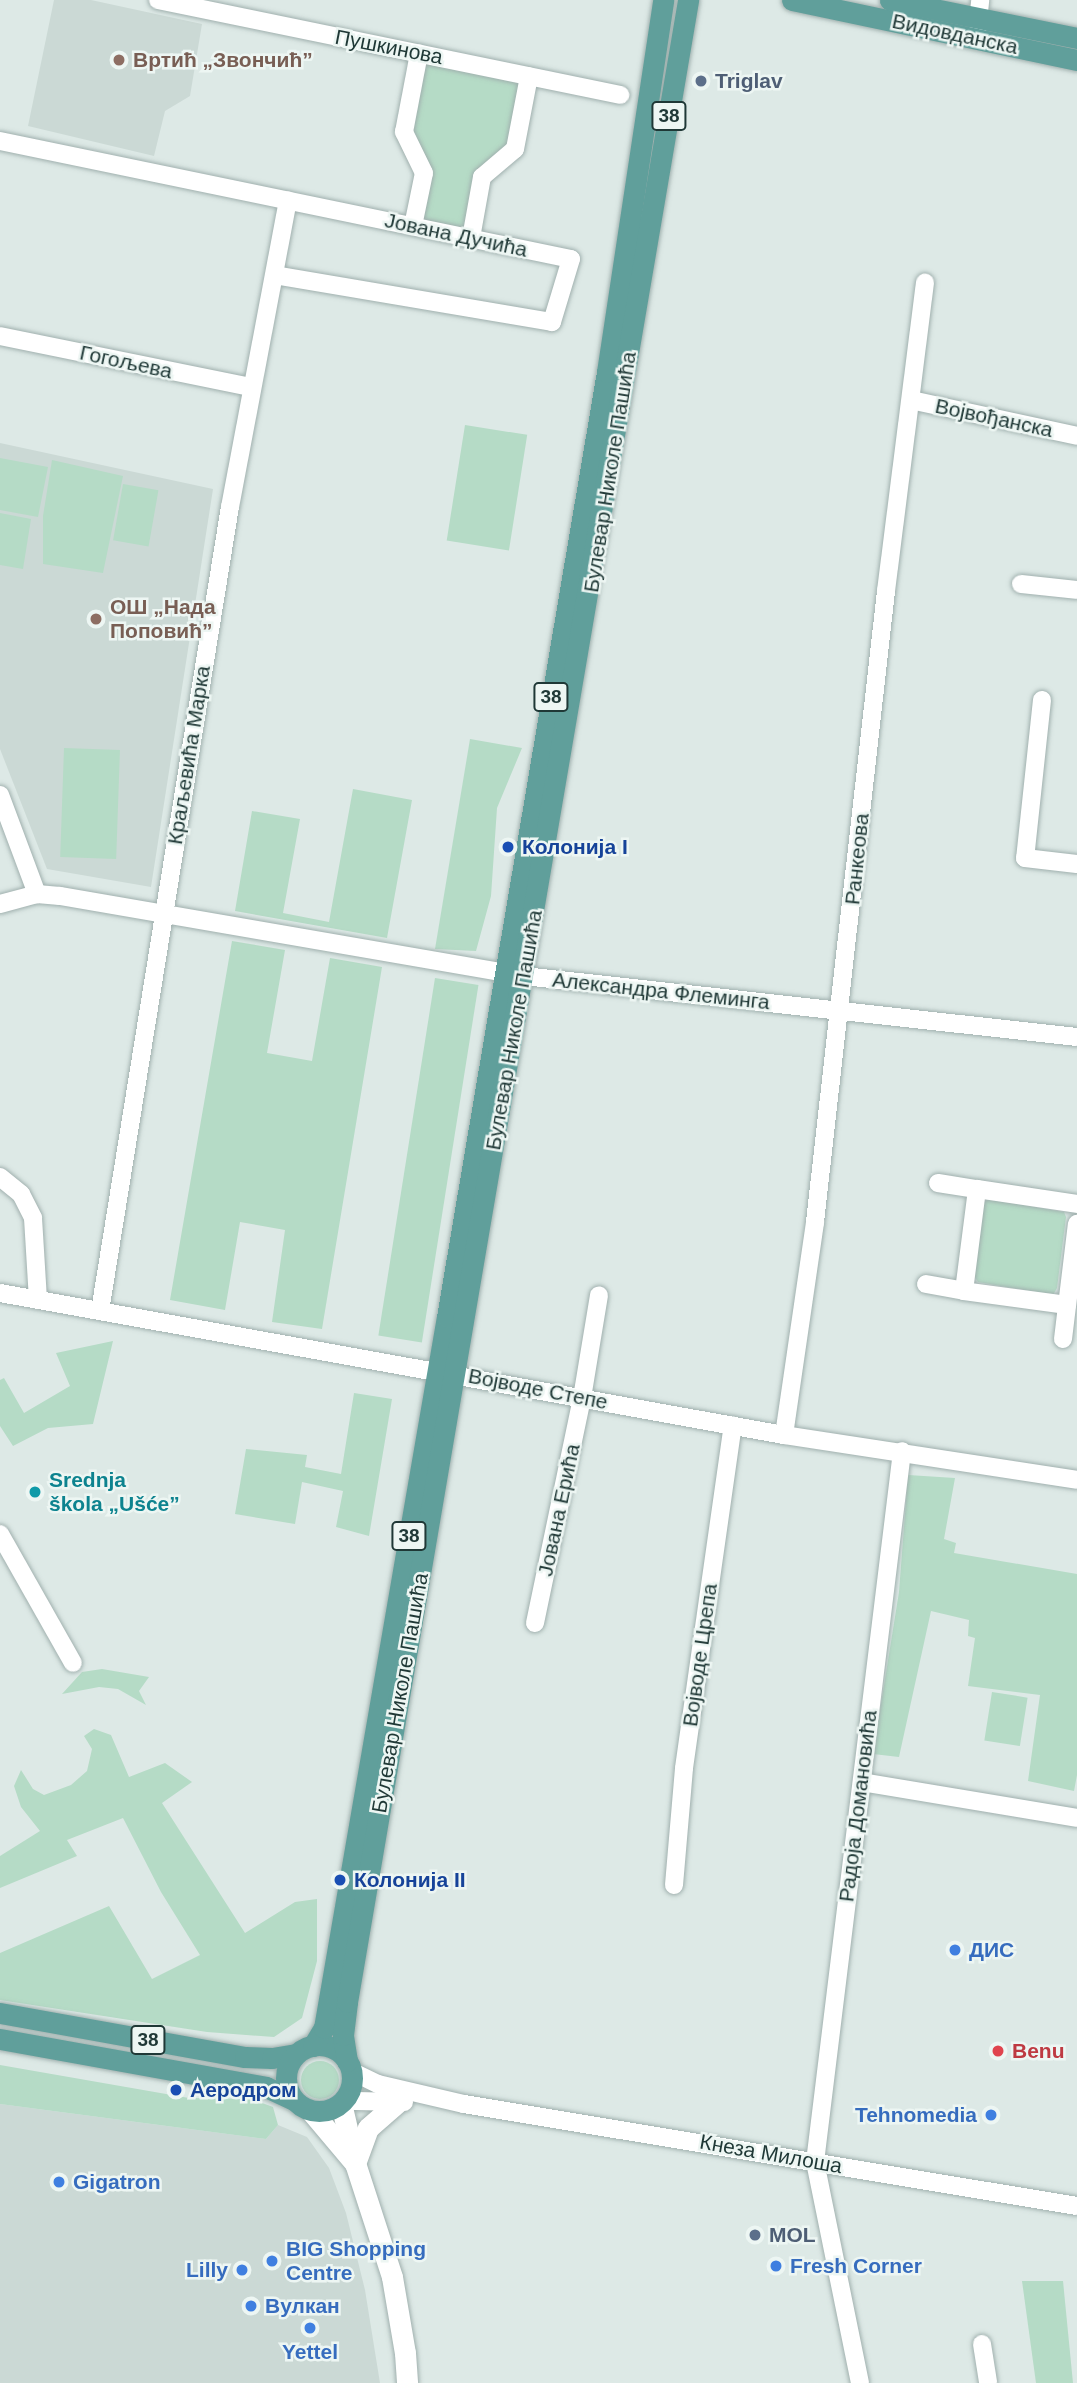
<!DOCTYPE html>
<meta charset="utf-8">
<style>
body{margin:0}
#map{position:relative;width:1077px;height:2383px;overflow:hidden;background:#dde9e6;font-family:Helvetica,sans-serif}
div>[style]{position:absolute}
[style*='--x']{left:calc(var(--x)*1px);top:calc(var(--y)*1px);width:calc(var(--w)*1px);rotate:calc(var(--a)*1deg)}
.built>*{inset:0;background:#cbd9d5}
.green>*{inset:0;background:#b5dbc6;transform-origin:0 0}
.round{border-radius:50%}
.roads{filter:drop-shadow(0 0 2px #a0b0ae) drop-shadow(0 0 2px #a0b0ae)}
.street>*{height:18px;margin:-9px;padding:0 9px;transform-origin:9px;border-radius:9px;background:#fff}
.secondary>*{height:21px;margin:-10.5px;padding:0 10.5px;transform-origin:10.5px;border-radius:10.5px;background:#fff}
.primary>*{height:21px;margin:-10.5px;padding:0 10.5px;transform-origin:10.5px;border-radius:10.5px;background:#609f9b}
.primary>.ring{margin:-10.5px;padding:0;box-sizing:content-box;background:none;border:21px solid #609f9b;border-radius:50%}
.dots>*{width:19px;height:19px;translate:-50% -50%;box-sizing:border-box;border:4px solid #edf6f3;border-radius:50%}
span{translate:-50% -50%;white-space:nowrap;text-align:center;line-height:1.15;-webkit-text-stroke:5px #edf6f3;paint-order:stroke}
.shield-label span{padding:2px 5px;background:#edf6f3;border:2px solid;border-radius:5px;-webkit-text-stroke-width:0}
.shield-label{font-size:19px;color:#1f3836;font-weight:700}
.street-label{font-size:21px;color:#1f3836}
.education-label{font-size:21px;color:#785e54;font-weight:700}
.left{translate:0 -50%;text-align:left}
.service-label{font-size:21px;color:#4e5e75;font-weight:700}
.transit-label{font-size:21px;color:#164399;font-weight:700}
.culture-label{font-size:21px;color:#0d838f;font-weight:700}
.shop-label{font-size:21px;color:#366cbe;font-weight:700}
.right{translate:-100% -50%;text-align:right}
.health-label{font-size:21px;color:#be3a42;font-weight:700}
</style>
<div id="map">
<div class="built">
<div style="clip-path:polygon(54px 0,91px 0,202px 24px,190px 96px,165px 111px,154px 156px,28px 126px)"></div>
<div style="clip-path:polygon(0 443px,213px 489px,151px 887px,47px 869px,0 749px)"></div>
<div style="clip-path:polygon(0 2104px,266px 2139px,278px 2125px,307px 2137px,329px 2168px,346px 2213px,365px 2290px,380px 2383px,0 2383px)"></div>
</div>
<div class="green">
<div style="clip-path:polygon(419px 53px,529px 76px,515px 149px,482px 177px,471px 238px,413px 226px,423px 173px,404px 132px)"></div>
<div style="left:465px;top:425px;width:63px;height:117px;rotate:9deg"></div>
<div style="clip-path:polygon(0 458px,48px 467px,38px 517px,0 510px)"></div>
<div style="clip-path:polygon(52px 460px,123px 476px,103px 573px,43px 564px,43px 516px)"></div>
<div style="left:123px;top:484px;width:36px;height:57px;rotate:10deg"></div>
<div style="clip-path:polygon(0 513px,31px 519px,23px 569px,0 565px)"></div>
<div style="clip-path:polygon(470px 739px,522px 748px,497px 808px,491px 896px,476px 951px,435px 949px)"></div>
<div style="left:64px;top:748px;width:56px;height:109px;rotate:2deg"></div>
<div style="clip-path:polygon(353px 789px,412px 800px,387px 938px,235px 911px,252px 811px,300px 819px,283px 913px,329px 922px)"></div>
<div style="clip-path:polygon(232px 941px,285px 950px,267px 1053px,312px 1061px,330px 958px,382px 967px,322px 1329px,272px 1322px,285px 1230px,240px 1222px,225px 1310px,170px 1300px)"></div>
<div style="left:435px;top:978px;width:44px;height:362px;rotate:9deg"></div>
<div style="clip-path:polygon(988px 1199px,1064px 1212px,1066px 1217px,1057px 1288px,1053px 1295px,978px 1282px,974px 1276px,982px 1204px)"></div>
<div style="clip-path:polygon(113px 1341px,93px 1424px,48px 1428px,13px 1446px,0 1426px,0 1380px,4px 1378px,24px 1413px,70px 1386px,56px 1353px)"></div>
<div style="clip-path:polygon(354px 1393px,392px 1399px,369px 1536px,336px 1527px,343px 1491px,302px 1482px,295px 1524px,235px 1514px,246px 1449px,307px 1455px,305px 1467px,341px 1474px)"></div>
<div style="clip-path:polygon(908px 1475px,955px 1478px,944px 1539px,956px 1543px,954px 1553px,1077px 1574px,1077px 1775px,1074px 1791px,1028px 1781px,1040px 1695px,968px 1686px,975px 1638px,968px 1636px,969px 1620px,931px 1611px,899px 1757px,873px 1754px,899px 1592px)"></div>
<div style="clip-path:polygon(102px 1669px,149px 1677px,139px 1691px,146px 1705px,118px 1689px,99px 1687px,62px 1694px,82px 1672px)"></div>
<div style="left:992px;top:1692px;width:36px;height:49px;rotate:9deg"></div>
<div style="clip-path:polygon(94px 1729px,111px 1735px,129px 1777px,165px 1763px,192px 1782px,162px 1803px,245px 1933px,295px 1902px,317px 1899px,317px 1961px,302px 2018px,274px 2037px,207px 2032px,0 2000px,0 1953px,109px 1906px,152px 1979px,200px 1955px,161px 1892px,123px 1818px,67px 1840px,77px 1856px,0 1888px,0 1856px,40px 1831px,21px 1807px,14px 1786px,21px 1770px,33px 1789px,44px 1795px,71px 1785px,87px 1771px,92px 1749px,84px 1736px)"></div>
<div class="round" style="left:301px;top:2061px;width:38px;height:38px"></div>
<div style="clip-path:polygon(0 2065px,189px 2098px,251px 2099px,273px 2107px,278px 2125px,266px 2139px,0 2104px)"></div>
<div style="clip-path:polygon(1022px 2281px,1063px 2281px,1073px 2383px,1036px 2383px)"></div>
</div>
<div class="roads">
<div class="street">
<div style="--x:158;--y:0;--w:472;--a:11.6"></div>
<div style="--x:977;--y:31;--w:31;--a:-84"></div>
<div style="--x:0;--y:141;--w:583;--a:11.68"></div>
<div style="--x:571;--y:259;--w:66;--a:106.8"></div>
<div style="--x:552;--y:322;--w:281;--a:-170.4"></div>
<div style="--x:413;--y:226;--w:54;--a:-78.3"></div>
<div style="--x:424;--y:173;--w:46;--a:-116"></div>
<div style="--x:404;--y:132;--w:80;--a:-79.2"></div>
<div style="--x:471;--y:238;--w:62;--a:-79.8"></div>
<div style="--x:482;--y:177;--w:43;--a:-40.3"></div>
<div style="--x:515;--y:149;--w:74;--a:-79.1"></div>
<div style="--x:0;--y:336;--w:256;--a:11.5"></div>
<div style="--x:911;--y:400;--w:170;--a:12.2"></div>
<div style="--x:1021;--y:584;--w:56;--a:6.1"></div>
<div style="--x:1042;--y:700;--w:159;--a:96.1"></div>
<div style="--x:1025;--y:858;--w:52;--a:6.6"></div>
<div style="--x:0;--y:795;--w:106;--a:69.5"></div>
<div style="--x:0;--y:904;--w:38;--a:-15"></div>
<div style="--x:37;--y:894;--w:23;--a:5"></div>
<div style="--x:60;--y:896;--w:471;--a:9.8"></div>
<div style="--x:524;--y:976;--w:556;--a:6.29"></div>
<div style="--x:0;--y:1177;--w:27;--a:39"></div>
<div style="--x:21;--y:1194;--w:27;--a:63"></div>
<div style="--x:33;--y:1218;--w:82;--a:86.5"></div>
<div style="--x:938;--y:1183;--w:39;--a:9"></div>
<div style="--x:926;--y:1284;--w:39;--a:10"></div>
<div style="--x:0;--y:1293;--w:797;--a:10.27"></div>
<div style="--x:784;--y:1435;--w:296;--a:8.7"></div>
<div style="--x:1067;--y:1305;--w:104;--a:-172.3"></div>
<div style="--x:964;--y:1291;--w:103;--a:-82.7"></div>
<div style="--x:977;--y:1189;--w:101;--a:8.5"></div>
<div style="--x:100;--y:1311;--w:814;--a:-80.82"></div>
<div style="--x:230;--y:507;--w:312;--a:-79.3"></div>
<div style="--x:1063;--y:1339;--w:116;--a:-83.1"></div>
<div style="--x:784;--y:1435;--w:215;--a:-81.7"></div>
<div style="--x:815;--y:1222;--w:635;--a:-83.58"></div>
<div style="--x:886;--y:591;--w:311;--a:-82.8"></div>
<div style="--x:0;--y:1534;--w:148;--a:60.5"></div>
<div style="--x:535;--y:1623;--w:230;--a:-78.2"></div>
<div style="--x:582;--y:1398;--w:104;--a:-80.6"></div>
<div style="--x:862;--y:1782;--w:218;--a:9.5"></div>
<div style="--x:674;--y:1885;--w:117;--a:-85.1"></div>
<div style="--x:684;--y:1768;--w:346;--a:-81.9"></div>
<div style="--x:351;--y:2071;--w:30;--a:26"></div>
<div style="--x:378;--y:2084;--w:88;--a:13.1"></div>
<div style="--x:464;--y:2104;--w:621;--a:9.45"></div>
<div style="--x:346;--y:2097;--w:10;--a:24"></div>
<div style="--x:355;--y:2101;--w:49;--a:1.2"></div>
<div style="--x:982;--y:2344;--w:39;--a:81"></div>
<div style="--x:860;--y:2383;--w:226;--a:-101.5"></div>
<div style="--x:815;--y:2162;--w:716;--a:-83.02"></div>
</div>
<div class="secondary">
<div style="--x:341;--y:2103;--w:62;--a:76.9"></div>
<div style="--x:355;--y:2163;--w:120;--a:72"></div>
<div style="--x:392;--y:2277;--w:77;--a:80.3"></div>
<div style="--x:405;--y:2353;--w:30;--a:86"></div>
<div style="--x:311;--y:2111;--w:67;--a:49.9"></div>
<div style="--x:356;--y:2161;--w:35;--a:-70"></div>
<div style="--x:368;--y:2128;--w:41;--a:-41.1"></div>
</div>
<div class="primary">
<div style="--x:792;--y:0;--w:291;--a:11.9"></div>
<div style="--x:890;--y:0;--w:191;--a:11.5"></div>
<div style="--x:0;--y:2013;--w:249;--a:10.2"></div>
<div style="--x:245;--y:2057;--w:27;--a:2"></div>
<div style="--x:272;--y:2058;--w:24;--a:-9"></div>
<div style="--x:0;--y:2039;--w:270;--a:10.2"></div>
<div style="--x:266;--y:2087;--w:29;--a:25"></div>
<div class="ring" style="left:286px;top:2045px;width:45px;height:45px"></div>
<div style="--x:313;--y:2046;--w:21;--a:-59"></div>
<div style="--x:324;--y:2028;--w:722;--a:-80.19"></div>
<div style="--x:447;--y:1317;--w:958;--a:-80.39"></div>
<div style="--x:607;--y:372;--w:376;--a:-81.4"></div>
<div style="--x:347;--y:2061;--w:26;--a:-99"></div>
<div style="--x:343;--y:2035;--w:33;--a:-83"></div>
<div style="--x:347;--y:2002;--w:2031;--a:-80.33"></div>
</div>
</div>
<div class="dots">
<div style="left:119px;top:60px;background:#8d6e63"></div>
<div style="left:701px;top:81px;background:#5c6f8a"></div>
<div style="left:96px;top:619px;background:#8d6e63"></div>
<div style="left:508px;top:847px;background:#1a4fb4"></div>
<div style="left:35px;top:1492px;background:#0f9aa8"></div>
<div style="left:340px;top:1880px;background:#1a4fb4"></div>
<div style="left:955px;top:1950px;background:#3f7fe0"></div>
<div style="left:998px;top:2051px;background:#e0444e"></div>
<div style="left:176px;top:2090px;background:#1a4fb4"></div>
<div style="left:991px;top:2115px;background:#3f7fe0"></div>
<div style="left:59px;top:2182px;background:#3f7fe0"></div>
<div style="left:755px;top:2235px;background:#5c6f8a"></div>
<div style="left:272px;top:2261px;background:#3f7fe0"></div>
<div style="left:776px;top:2266px;background:#3f7fe0"></div>
<div style="left:242px;top:2270px;background:#3f7fe0"></div>
<div style="left:251px;top:2306px;background:#3f7fe0"></div>
<div style="left:310px;top:2328px;background:#3f7fe0"></div>
</div>
<div class="shield-label">
<span style="left:669px;top:116px">38</span>
<span style="left:551px;top:697px">38</span>
<span style="left:409px;top:1536px">38</span>
<span style="left:148px;top:2040px">38</span>
</div>
<div class="street-label">
<span style="left:955px;top:34px;rotate:12deg">Видовданска</span>
<span style="left:389px;top:47px;rotate:11deg">Пушкинова</span>
<span style="left:456px;top:235px;rotate:12deg">Јована Дучића</span>
<span style="left:126px;top:362px;rotate:12deg">Гогољева</span>
<span style="left:994px;top:418px;rotate:12deg">Војвођанска</span>
<span style="left:610px;top:472px;rotate:-81deg">Булевар Николе Пашића</span>
<span style="left:189px;top:755px;rotate:-81deg">Краљевића Марка</span>
<span style="left:857px;top:859px;rotate:-84deg">Ранкеова</span>
<span style="left:661px;top:991px;rotate:6deg">Александра Флеминга</span>
<span style="left:514px;top:1030px;rotate:-80deg">Булевар Николе Пашића</span>
<span style="left:538px;top:1389px;rotate:11deg">Војводе Степе</span>
<span style="left:559px;top:1510px;rotate:-78deg">Јована Ерића</span>
<span style="left:700px;top:1655px;rotate:-82deg">Војводе Црепа</span>
<span style="left:400px;top:1693px;rotate:-80deg">Булевар Николе Пашића</span>
<span style="left:858px;top:1806px;rotate:-83deg">Радоја Домановића</span>
<span style="left:771px;top:2154px;rotate:10deg">Кнеза Милоша</span>
</div>
<div class="education-label">
<span class="left" style="left:133px;top:60px">Вртић „Звончић”</span>
<span class="left" style="left:110px;top:619px">ОШ „Нада<br>Поповић”</span>
</div>
<div class="service-label">
<span class="left" style="left:715px;top:81px">Triglav</span>
<span class="left" style="left:769px;top:2235px">MOL</span>
</div>
<div class="transit-label">
<span class="left" style="left:522px;top:847px">Колонија I</span>
<span class="left" style="left:354px;top:1880px">Колонија II</span>
<span class="left" style="left:190px;top:2090px">Аеродром</span>
</div>
<div class="culture-label">
<span class="left" style="left:49px;top:1492px">Srednja<br>škola „Ušće”</span>
</div>
<div class="shop-label">
<span class="left" style="left:969px;top:1950px">ДИС</span>
<span class="right" style="left:977px;top:2115px">Tehnomedia</span>
<span class="left" style="left:73px;top:2182px">Gigatron</span>
<span class="left" style="left:286px;top:2261px">BIG Shopping<br>Centre</span>
<span class="left" style="left:790px;top:2266px">Fresh Corner</span>
<span class="right" style="left:228px;top:2270px">Lilly</span>
<span class="left" style="left:265px;top:2306px">Вулкан</span>
<span style="left:310px;top:2352px">Yettel</span>
</div>
<div class="health-label">
<span class="left" style="left:1012px;top:2051px">Benu</span>
</div>
</div>
